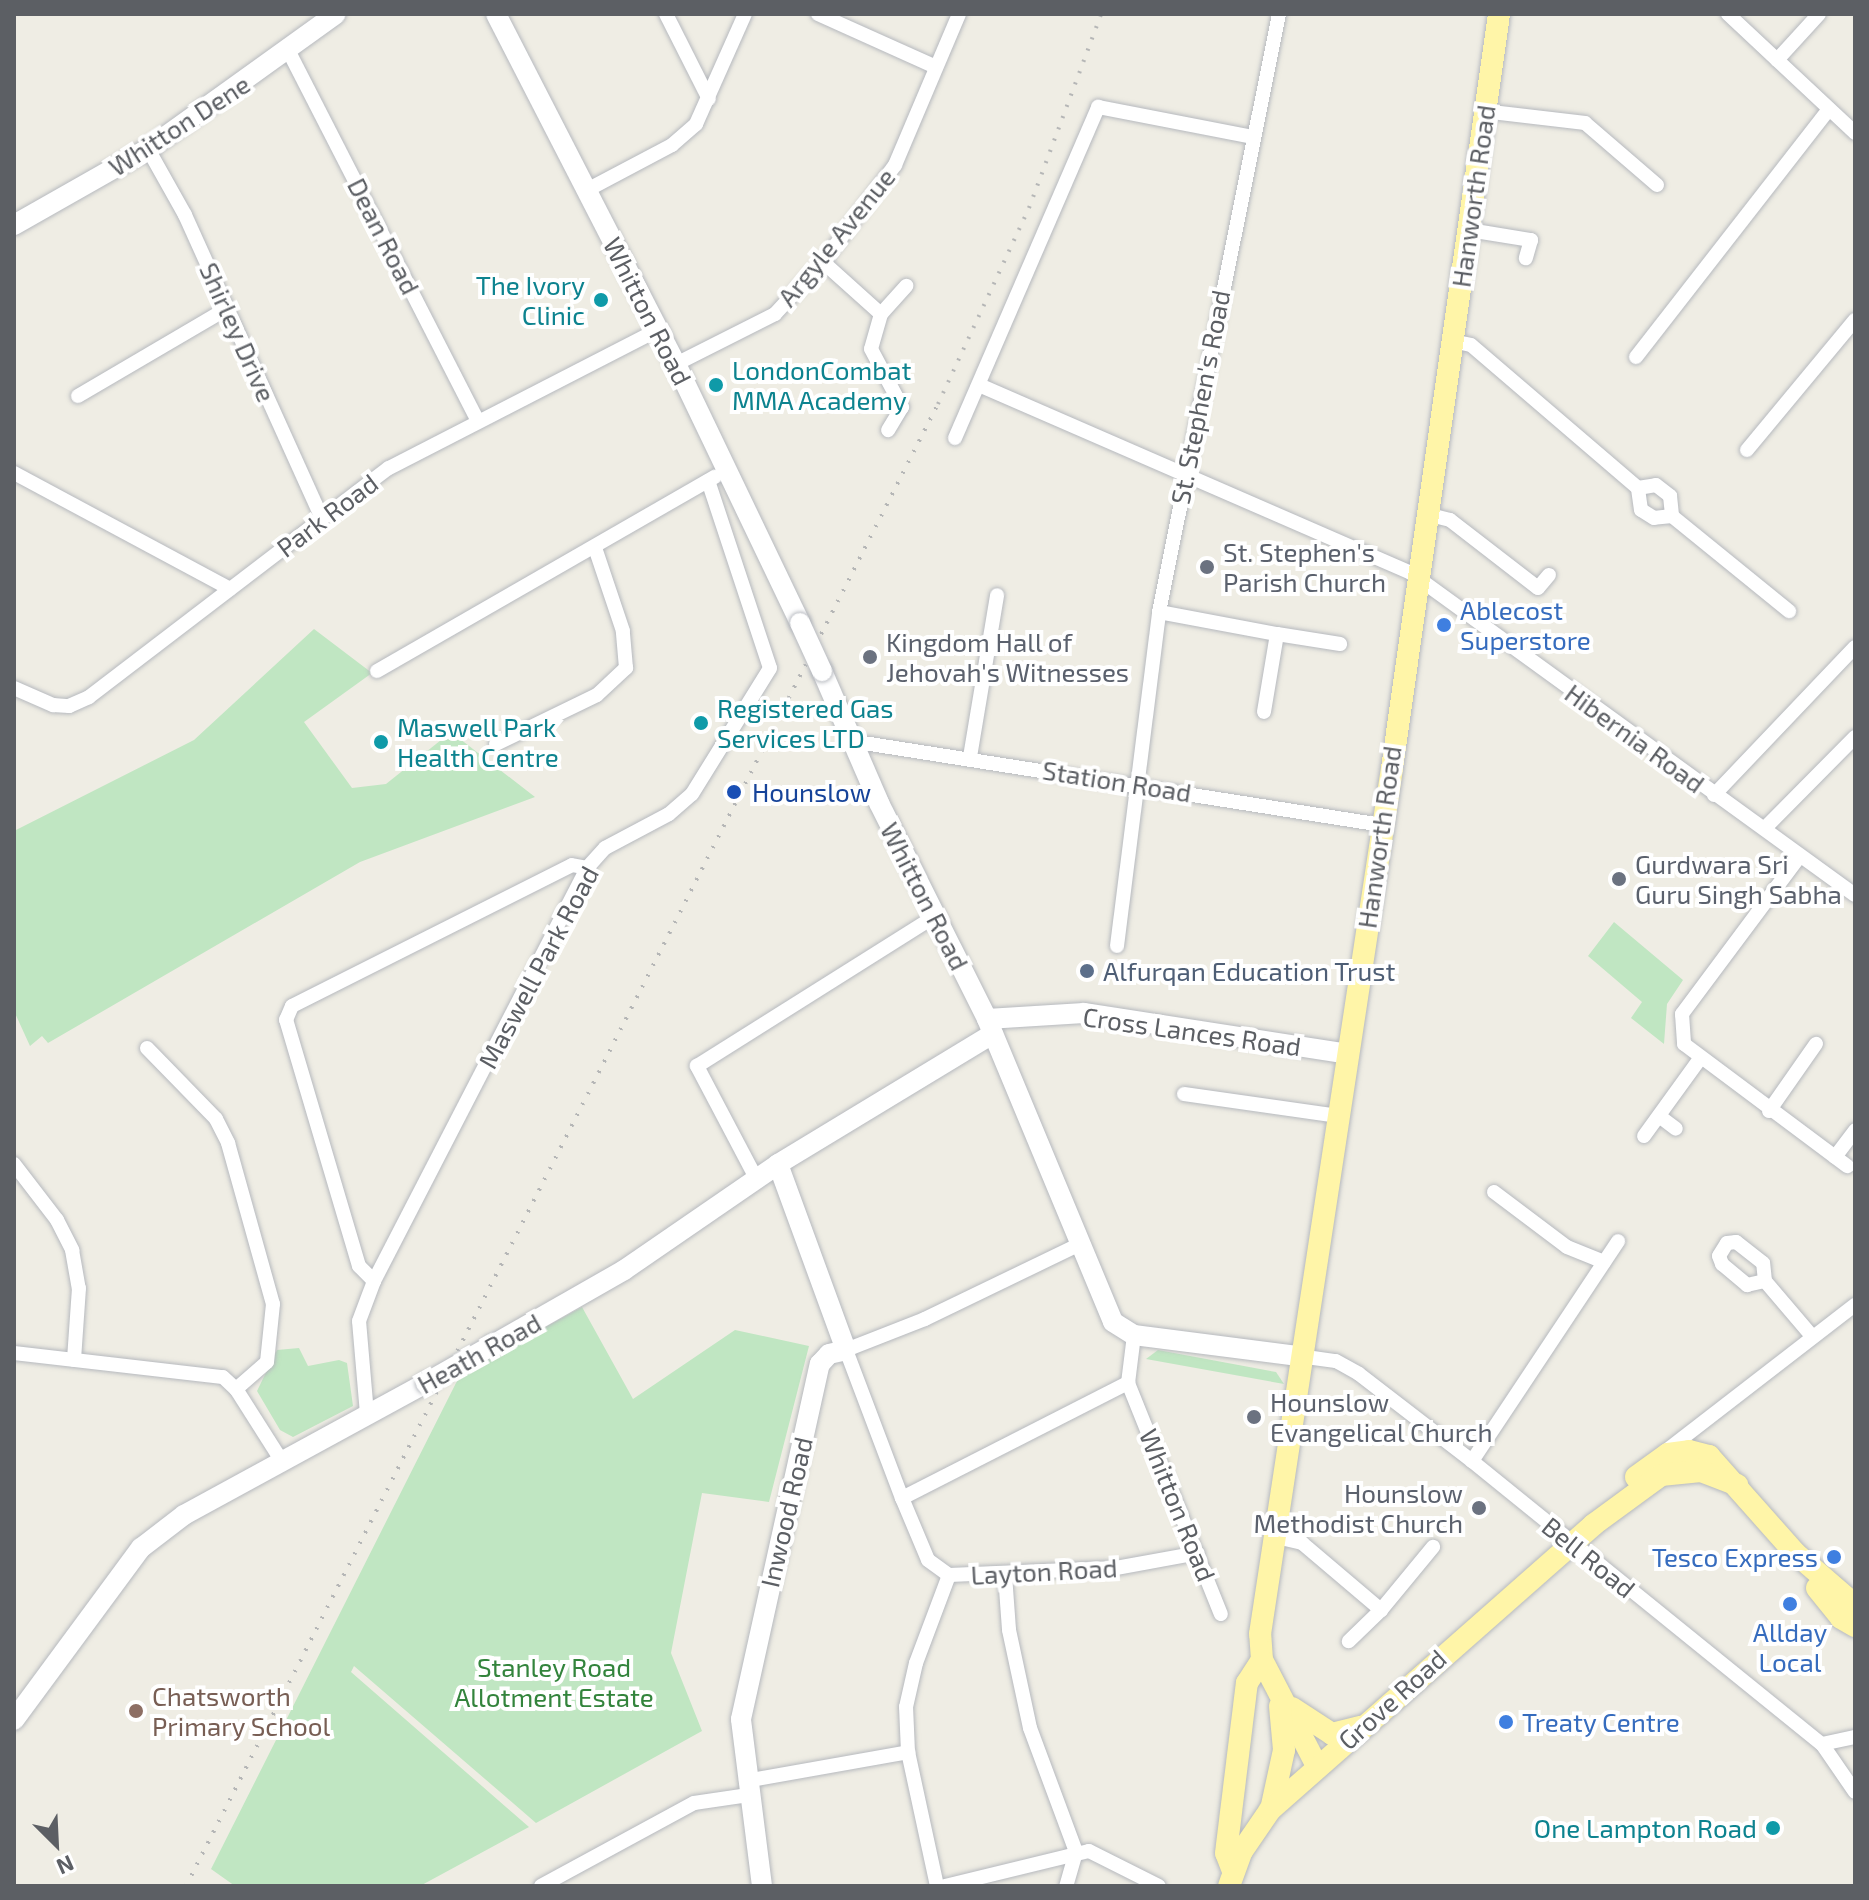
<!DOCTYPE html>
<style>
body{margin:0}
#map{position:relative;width:1869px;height:1900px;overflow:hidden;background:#efede4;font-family:"Exo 2",sans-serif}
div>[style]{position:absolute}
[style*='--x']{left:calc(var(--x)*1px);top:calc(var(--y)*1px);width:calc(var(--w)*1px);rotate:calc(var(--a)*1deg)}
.green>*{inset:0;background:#c0e6c2}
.roads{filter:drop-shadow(0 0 2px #b6b9be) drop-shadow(0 0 2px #b6b9be)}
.street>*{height:14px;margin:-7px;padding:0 7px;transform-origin:7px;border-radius:7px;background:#fff}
.secondary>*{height:20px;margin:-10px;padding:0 10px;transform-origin:10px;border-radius:10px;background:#fff}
.primary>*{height:22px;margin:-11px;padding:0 11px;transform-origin:11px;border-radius:11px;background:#fff5a8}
.rail>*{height:4px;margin-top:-2px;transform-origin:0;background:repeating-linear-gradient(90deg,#b5b6b6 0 2px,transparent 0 12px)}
.bridges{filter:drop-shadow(0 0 2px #b7bac0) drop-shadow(0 0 2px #b7bac0)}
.secondary-bridge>*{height:20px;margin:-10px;padding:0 10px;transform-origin:10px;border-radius:10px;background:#fff}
.dots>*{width:22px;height:22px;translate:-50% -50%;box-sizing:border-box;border:4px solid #fff;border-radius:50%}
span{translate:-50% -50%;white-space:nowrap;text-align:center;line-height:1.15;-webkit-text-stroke:8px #fff;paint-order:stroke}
.street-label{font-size:26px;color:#5c5f64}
.culture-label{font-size:26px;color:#0d838f}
.right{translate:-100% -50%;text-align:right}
.left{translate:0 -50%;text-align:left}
.worship-label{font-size:26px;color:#5b616d}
.shop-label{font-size:26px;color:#366cbe}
.transit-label{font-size:26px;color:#164399}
.service-label{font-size:26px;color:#4e5e75}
.park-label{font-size:26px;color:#33843c}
.education-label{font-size:26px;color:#785e54}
.frame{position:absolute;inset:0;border:16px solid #5c5f64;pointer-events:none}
.north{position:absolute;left:16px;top:1804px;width:80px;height:80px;-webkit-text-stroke:6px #fff;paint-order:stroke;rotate:156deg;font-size:22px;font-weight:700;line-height:32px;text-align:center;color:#5c5f64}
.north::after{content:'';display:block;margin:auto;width:28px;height:36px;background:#5c5f64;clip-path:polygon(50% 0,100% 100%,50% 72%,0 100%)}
</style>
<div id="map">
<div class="green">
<div style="clip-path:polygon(314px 629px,372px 673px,304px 722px,352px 788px,386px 784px,451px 732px,535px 797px,360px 862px,48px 1043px,42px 1036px,30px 1046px,14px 1011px,14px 831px,194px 740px)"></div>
<div style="clip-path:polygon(1614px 922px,1683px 980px,1667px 1004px,1664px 1044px,1631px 1018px,1642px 1002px,1588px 956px)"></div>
<div style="clip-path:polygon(582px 1307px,633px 1399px,735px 1330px,809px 1346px,769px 1502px,702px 1493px,671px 1653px,702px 1731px,536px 1823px,354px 1666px,351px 1672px,529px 1827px,420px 1886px,235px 1886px,211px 1869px,456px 1383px,462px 1373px)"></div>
<div style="clip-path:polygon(299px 1348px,308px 1366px,339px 1360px,347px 1363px,353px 1406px,293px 1437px,280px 1430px,257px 1391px,277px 1350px)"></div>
<div style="clip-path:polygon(1158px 1350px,1276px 1372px,1284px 1384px,1146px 1359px)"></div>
</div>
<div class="roads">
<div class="street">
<div style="--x:666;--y:14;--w:95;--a:63.2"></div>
<div style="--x:818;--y:14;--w:129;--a:24.2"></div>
<div style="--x:1728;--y:14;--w:174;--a:43.1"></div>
<div style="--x:289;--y:52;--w:415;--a:62.9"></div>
<div style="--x:1777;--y:60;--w:62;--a:-47.6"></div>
<div style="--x:1483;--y:111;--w:103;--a:6.7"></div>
<div style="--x:1585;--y:123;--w:95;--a:40.7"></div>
<div style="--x:148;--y:149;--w:76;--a:60.7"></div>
<div style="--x:185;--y:215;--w:333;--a:65.7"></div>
<div style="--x:587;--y:190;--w:96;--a:-27.9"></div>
<div style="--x:672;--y:145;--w:32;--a:-41"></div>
<div style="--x:696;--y:124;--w:120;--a:-66"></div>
<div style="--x:1469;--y:230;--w:63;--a:9.2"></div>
<div style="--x:1531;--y:240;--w:19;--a:106"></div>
<div style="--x:823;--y:262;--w:78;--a:41.9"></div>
<div style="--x:881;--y:314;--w:38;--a:-48"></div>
<div style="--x:881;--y:314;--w:36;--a:106"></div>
<div style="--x:871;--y:349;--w:66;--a:61.9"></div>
<div style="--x:902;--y:407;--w:27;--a:121"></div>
<div style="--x:1452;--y:341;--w:19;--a:12"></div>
<div style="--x:1471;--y:345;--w:220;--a:40.6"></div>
<div style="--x:1636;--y:357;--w:314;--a:-52.1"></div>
<div style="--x:676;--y:364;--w:111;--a:-26.8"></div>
<div style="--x:775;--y:314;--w:71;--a:-47.3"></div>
<div style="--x:823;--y:262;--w:121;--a:-53.4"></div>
<div style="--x:895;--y:165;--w:164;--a:-67"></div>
<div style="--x:979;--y:385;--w:471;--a:23.5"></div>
<div style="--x:1411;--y:573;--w:548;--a:35.95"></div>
<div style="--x:78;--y:396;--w:174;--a:-30.4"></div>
<div style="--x:955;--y:438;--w:361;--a:-66.6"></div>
<div style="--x:1098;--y:107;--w:158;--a:11"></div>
<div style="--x:1747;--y:450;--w:169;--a:-50.3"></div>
<div style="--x:14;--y:473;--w:245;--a:28.2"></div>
<div style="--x:1656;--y:485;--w:18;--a:38"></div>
<div style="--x:1670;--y:496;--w:20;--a:84"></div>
<div style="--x:1672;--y:516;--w:18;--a:174"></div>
<div style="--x:1654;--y:518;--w:15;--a:-148"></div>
<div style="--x:1641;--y:510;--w:22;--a:-98"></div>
<div style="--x:1638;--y:488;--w:18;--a:-9"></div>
<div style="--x:1426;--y:514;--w:25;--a:14"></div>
<div style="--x:1450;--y:520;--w:111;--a:37.7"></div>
<div style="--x:1538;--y:588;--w:17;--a:-50"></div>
<div style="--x:1672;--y:516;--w:151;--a:39.1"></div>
<div style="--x:1159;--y:612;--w:120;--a:10.6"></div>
<div style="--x:1277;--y:634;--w:79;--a:99.5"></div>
<div style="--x:1277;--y:634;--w:64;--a:9"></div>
<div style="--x:377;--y:671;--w:390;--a:-29.9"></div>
<div style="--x:14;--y:688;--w:43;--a:23.6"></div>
<div style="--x:53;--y:705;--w:16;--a:4"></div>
<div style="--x:69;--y:706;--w:22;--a:-24"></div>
<div style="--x:89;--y:697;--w:377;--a:-37.4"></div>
<div style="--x:389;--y:468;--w:302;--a:-27.2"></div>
<div style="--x:851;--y:741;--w:538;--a:8.99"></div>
<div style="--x:496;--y:744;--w:112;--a:-25.9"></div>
<div style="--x:597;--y:695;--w:40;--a:-43"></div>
<div style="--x:626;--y:668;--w:37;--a:-95"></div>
<div style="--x:623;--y:631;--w:88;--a:-108.6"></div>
<div style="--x:970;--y:757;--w:164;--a:-80.5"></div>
<div style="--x:1714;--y:795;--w:204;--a:-46.4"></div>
<div style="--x:1765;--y:828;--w:128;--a:-45.3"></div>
<div style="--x:1799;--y:857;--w:196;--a:126.7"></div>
<div style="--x:1682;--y:1014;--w:30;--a:86"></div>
<div style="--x:1684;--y:1044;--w:204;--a:36.8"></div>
<div style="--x:1117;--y:946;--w:337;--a:-82.8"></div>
<div style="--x:1159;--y:612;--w:610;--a:-78.65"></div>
<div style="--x:147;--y:1048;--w:99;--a:45.8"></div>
<div style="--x:216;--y:1119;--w:27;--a:63"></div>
<div style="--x:228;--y:1143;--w:167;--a:74.4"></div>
<div style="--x:273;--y:1304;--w:58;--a:95.9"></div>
<div style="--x:267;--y:1362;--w:41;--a:138.9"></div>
<div style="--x:1184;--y:1094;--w:156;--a:8.1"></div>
<div style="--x:1769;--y:1111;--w:82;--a:-55"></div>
<div style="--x:1659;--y:1116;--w:21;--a:37"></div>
<div style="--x:1644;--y:1136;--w:94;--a:-54.1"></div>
<div style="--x:1835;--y:1157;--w:34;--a:-53"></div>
<div style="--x:14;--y:1164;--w:71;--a:52.5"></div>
<div style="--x:57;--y:1220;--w:34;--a:63"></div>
<div style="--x:72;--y:1250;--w:39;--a:80"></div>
<div style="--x:79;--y:1288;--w:72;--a:94"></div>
<div style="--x:756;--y:1178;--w:127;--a:-117.8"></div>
<div style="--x:697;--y:1066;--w:280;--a:-32.2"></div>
<div style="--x:1494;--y:1192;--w:91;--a:37"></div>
<div style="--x:1567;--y:1247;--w:40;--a:22"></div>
<div style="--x:1080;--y:1244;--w:172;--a:154.2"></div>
<div style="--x:925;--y:1319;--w:85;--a:158.6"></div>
<div style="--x:846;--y:1350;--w:158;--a:69.3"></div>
<div style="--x:902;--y:1498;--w:67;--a:67.2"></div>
<div style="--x:928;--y:1560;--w:26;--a:36"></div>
<div style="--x:949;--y:1575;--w:167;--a:-2.4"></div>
<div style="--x:1116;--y:1568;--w:83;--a:-10.4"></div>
<div style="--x:374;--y:1281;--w:21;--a:-135"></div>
<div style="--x:359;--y:1266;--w:257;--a:-106.5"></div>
<div style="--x:286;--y:1020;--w:15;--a:-67"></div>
<div style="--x:292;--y:1006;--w:313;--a:-26.7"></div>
<div style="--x:572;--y:865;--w:15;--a:11"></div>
<div style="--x:1765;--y:1281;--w:18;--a:-96"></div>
<div style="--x:1763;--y:1263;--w:34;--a:-142"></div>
<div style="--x:1736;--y:1242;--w:9;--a:174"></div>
<div style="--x:1727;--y:1243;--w:15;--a:122"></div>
<div style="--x:1719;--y:1256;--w:9;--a:69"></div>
<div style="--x:1722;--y:1264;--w:33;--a:40"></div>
<div style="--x:1747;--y:1285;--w:18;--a:-13"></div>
<div style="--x:1765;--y:1281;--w:71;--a:49.6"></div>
<div style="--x:1134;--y:1335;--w:48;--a:97.1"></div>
<div style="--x:1128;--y:1383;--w:249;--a:68.1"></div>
<div style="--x:14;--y:1353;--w:210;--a:6.6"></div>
<div style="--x:223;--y:1377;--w:18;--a:43"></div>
<div style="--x:236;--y:1389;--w:84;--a:57.6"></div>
<div style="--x:1299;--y:1356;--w:37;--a:8"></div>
<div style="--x:1336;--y:1361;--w:26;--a:29"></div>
<div style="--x:1359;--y:1374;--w:143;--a:37.6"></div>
<div style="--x:1472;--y:1461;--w:450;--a:39"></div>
<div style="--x:1822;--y:1744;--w:58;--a:55.5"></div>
<div style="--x:367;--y:1414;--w:93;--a:-94.9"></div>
<div style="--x:359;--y:1321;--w:43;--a:-69.4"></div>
<div style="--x:374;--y:1281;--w:465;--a:-62.7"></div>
<div style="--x:587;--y:868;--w:27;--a:-48"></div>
<div style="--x:605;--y:848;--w:72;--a:-28"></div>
<div style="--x:669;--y:814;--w:30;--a:-41"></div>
<div style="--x:692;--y:794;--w:148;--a:-58.2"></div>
<div style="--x:770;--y:668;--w:197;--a:-108.3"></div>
<div style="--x:1662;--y:1454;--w:244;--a:-37.7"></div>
<div style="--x:1472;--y:1461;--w:264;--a:-56.4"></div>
<div style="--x:902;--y:1498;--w:254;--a:-27"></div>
<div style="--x:1272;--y:1536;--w:31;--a:13"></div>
<div style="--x:1302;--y:1543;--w:104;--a:40.3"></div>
<div style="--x:1381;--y:1610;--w:45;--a:135.9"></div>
<div style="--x:1005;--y:1575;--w:55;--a:85.8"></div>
<div style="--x:1009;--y:1630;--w:100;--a:77.9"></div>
<div style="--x:1030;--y:1728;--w:132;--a:69.6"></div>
<div style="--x:1076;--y:1852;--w:35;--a:106"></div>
<div style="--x:1381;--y:1610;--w:82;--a:-50.5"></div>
<div style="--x:1822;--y:1744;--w:34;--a:-12"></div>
<div style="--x:746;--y:1781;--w:165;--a:-10.1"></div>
<div style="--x:541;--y:1886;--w:174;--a:-28.5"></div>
<div style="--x:694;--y:1803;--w:55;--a:-8.4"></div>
<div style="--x:937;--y:1886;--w:137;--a:-102.2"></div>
<div style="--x:908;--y:1752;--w:45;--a:-92.5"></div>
<div style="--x:906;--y:1707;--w:45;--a:-77.2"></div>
<div style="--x:916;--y:1663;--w:94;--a:-69.4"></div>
<div style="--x:945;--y:1886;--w:148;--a:-13.7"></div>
<div style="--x:1089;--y:1851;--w:78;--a:26.6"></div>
</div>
<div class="secondary">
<div style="--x:496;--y:14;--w:394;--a:62.8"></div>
<div style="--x:676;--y:364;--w:287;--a:64.4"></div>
<div style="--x:14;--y:225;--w:154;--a:-29.6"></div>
<div style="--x:148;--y:149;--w:231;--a:-35.7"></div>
<div style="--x:822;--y:671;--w:144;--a:66.6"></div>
<div style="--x:879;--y:803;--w:241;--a:63.4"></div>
<div style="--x:987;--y:1019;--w:328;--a:67.4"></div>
<div style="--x:1113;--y:1322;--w:25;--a:32"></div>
<div style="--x:1134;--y:1335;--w:166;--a:7.3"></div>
<div style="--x:987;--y:1019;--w:97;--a:-3.5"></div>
<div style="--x:1084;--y:1013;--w:267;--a:8.8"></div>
<div style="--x:491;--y:1346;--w:153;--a:-29.7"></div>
<div style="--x:624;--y:1270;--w:187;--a:-34.5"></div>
<div style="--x:778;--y:1164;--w:251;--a:-31.2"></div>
<div style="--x:14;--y:1720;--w:214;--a:-53.6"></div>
<div style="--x:141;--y:1548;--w:54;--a:-37.5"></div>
<div style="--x:184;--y:1515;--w:276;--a:-28.6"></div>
<div style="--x:762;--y:1886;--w:168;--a:-97.2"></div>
<div style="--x:741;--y:1719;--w:364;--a:-77.5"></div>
<div style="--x:820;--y:1364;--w:13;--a:-48"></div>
<div style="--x:829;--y:1354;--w:17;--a:-13"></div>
<div style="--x:846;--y:1350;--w:198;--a:-110.1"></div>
</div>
<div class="primary">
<div style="--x:1636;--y:1477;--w:39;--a:-36"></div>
<div style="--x:1668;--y:1454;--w:21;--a:-8"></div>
<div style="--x:1689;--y:1451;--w:21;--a:14"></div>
<div style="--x:1709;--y:1456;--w:130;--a:48.4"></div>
<div style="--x:1795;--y:1553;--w:79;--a:40.9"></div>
<div style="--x:1817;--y:1588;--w:38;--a:51"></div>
<div style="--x:1841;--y:1618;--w:16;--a:30"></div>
<div style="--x:1292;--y:1708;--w:48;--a:33"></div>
<div style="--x:1332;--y:1734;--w:30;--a:-14"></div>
<div style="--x:1317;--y:1766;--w:119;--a:-117.4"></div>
<div style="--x:1262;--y:1660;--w:26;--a:-94"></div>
<div style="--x:1260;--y:1634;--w:876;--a:-81.33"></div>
<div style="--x:1392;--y:768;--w:762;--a:-81.92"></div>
<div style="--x:1272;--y:1805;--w:56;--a:-77.7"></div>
<div style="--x:1284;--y:1750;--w:44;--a:-95.2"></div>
<div style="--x:1233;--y:1871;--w:19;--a:-111"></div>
<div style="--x:1226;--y:1853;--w:171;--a:-83"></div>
<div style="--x:1247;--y:1683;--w:27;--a:-57"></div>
<div style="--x:1229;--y:1886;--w:37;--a:-70"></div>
<div style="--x:1242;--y:1851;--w:50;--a:-55.7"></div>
<div style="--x:1270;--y:1810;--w:431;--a:-41.4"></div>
<div style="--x:1593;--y:1525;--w:84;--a:-36.3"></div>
<div style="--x:1661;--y:1475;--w:40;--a:-5.7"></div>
<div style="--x:1701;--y:1471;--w:39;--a:21"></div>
</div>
</div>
<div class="rail">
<div style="--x:186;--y:1886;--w:1662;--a:-63.1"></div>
<div style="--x:938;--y:404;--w:216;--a:-65.1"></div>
<div style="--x:1029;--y:208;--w:207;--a:-69.6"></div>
</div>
<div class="bridges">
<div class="secondary-bridge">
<div style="--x:800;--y:623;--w:53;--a:65.4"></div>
<div style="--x:426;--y:1383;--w:75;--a:-29.6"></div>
</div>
</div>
<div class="dots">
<div style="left:601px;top:300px;background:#0f9aa8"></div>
<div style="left:716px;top:385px;background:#0f9aa8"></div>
<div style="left:1207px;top:567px;background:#6b7280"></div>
<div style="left:1444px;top:625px;background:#3f7fe0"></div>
<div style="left:870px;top:657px;background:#6b7280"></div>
<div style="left:701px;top:723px;background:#0f9aa8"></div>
<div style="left:381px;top:742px;background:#0f9aa8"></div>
<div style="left:734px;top:792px;background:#1a4fb4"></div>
<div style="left:1619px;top:879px;background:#6b7280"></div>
<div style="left:1087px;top:971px;background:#5c6f8a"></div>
<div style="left:1254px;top:1417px;background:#6b7280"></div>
<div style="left:1479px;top:1508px;background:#6b7280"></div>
<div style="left:1834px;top:1557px;background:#3f7fe0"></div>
<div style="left:1790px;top:1604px;background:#3f7fe0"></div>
<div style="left:136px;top:1711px;background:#8d6e63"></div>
<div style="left:1506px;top:1722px;background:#3f7fe0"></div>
<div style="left:1773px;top:1828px;background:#0f9aa8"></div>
</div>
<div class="street-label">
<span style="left:179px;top:125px;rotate:-33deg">Whitton Dene</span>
<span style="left:1473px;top:196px;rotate:-82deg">Hanworth Road</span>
<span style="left:384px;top:236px;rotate:63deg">Dean Road</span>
<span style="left:836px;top:237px;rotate:-51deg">Argyle Avenue</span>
<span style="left:648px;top:311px;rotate:63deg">Whitton Road</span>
<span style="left:238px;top:332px;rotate:66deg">Shirley Drive</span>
<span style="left:1200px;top:397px;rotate:-79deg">St. Stephen's Road</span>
<span style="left:327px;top:515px;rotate:-37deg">Park Road</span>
<span style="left:1635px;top:738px;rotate:36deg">Hibernia Road</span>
<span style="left:1117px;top:781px;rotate:9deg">Station Road</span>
<span style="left:1379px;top:837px;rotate:-82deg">Hanworth Road</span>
<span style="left:925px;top:896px;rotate:63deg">Whitton Road</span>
<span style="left:538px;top:967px;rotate:-62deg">Maswell Park Road</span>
<span style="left:1192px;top:1031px;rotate:8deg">Cross Lances Road</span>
<span style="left:479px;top:1353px;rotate:-29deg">Heath Road</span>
<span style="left:1178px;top:1505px;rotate:68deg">Whitton Road</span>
<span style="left:786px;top:1512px;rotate:-77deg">Inwood Road</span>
<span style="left:1589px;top:1557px;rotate:39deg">Bell Road</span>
<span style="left:1044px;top:1571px;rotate:-3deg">Layton Road</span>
<span style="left:1392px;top:1699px;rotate:-42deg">Grove Road</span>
</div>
<div class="culture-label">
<span class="right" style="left:585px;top:300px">The Ivory<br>Clinic</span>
<span class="left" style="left:732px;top:385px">LondonCombat<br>MMA Academy</span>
<span class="left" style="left:717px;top:723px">Registered Gas<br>Services LTD</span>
<span class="left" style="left:397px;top:742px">Maswell Park<br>Health Centre</span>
<span class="right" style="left:1757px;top:1828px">One Lampton Road</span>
</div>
<div class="worship-label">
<span class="left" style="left:1223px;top:567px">St. Stephen's<br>Parish Church</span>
<span class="left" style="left:886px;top:657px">Kingdom Hall of<br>Jehovah's Witnesses</span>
<span class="left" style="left:1635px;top:879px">Gurdwara Sri<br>Guru Singh Sabha</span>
<span class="left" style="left:1270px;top:1417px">Hounslow<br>Evangelical Church</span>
<span class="right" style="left:1463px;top:1508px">Hounslow<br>Methodist Church</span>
</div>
<div class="shop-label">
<span class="left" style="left:1460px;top:625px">Ablecost<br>Superstore</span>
<span class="right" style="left:1818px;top:1557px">Tesco Express</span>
<span style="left:1790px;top:1647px">Allday<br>Local</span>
<span class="left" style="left:1522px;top:1722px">Treaty Centre</span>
</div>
<div class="transit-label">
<span class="left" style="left:752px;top:792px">Hounslow</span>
</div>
<div class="service-label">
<span class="left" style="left:1103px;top:971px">Alfurqan Education Trust</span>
</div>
<div class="park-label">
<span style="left:554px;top:1682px">Stanley Road<br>Allotment Estate</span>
</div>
<div class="education-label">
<span class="left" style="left:152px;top:1711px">Chatsworth<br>Primary School</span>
</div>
<div class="frame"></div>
<div class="north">N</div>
</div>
